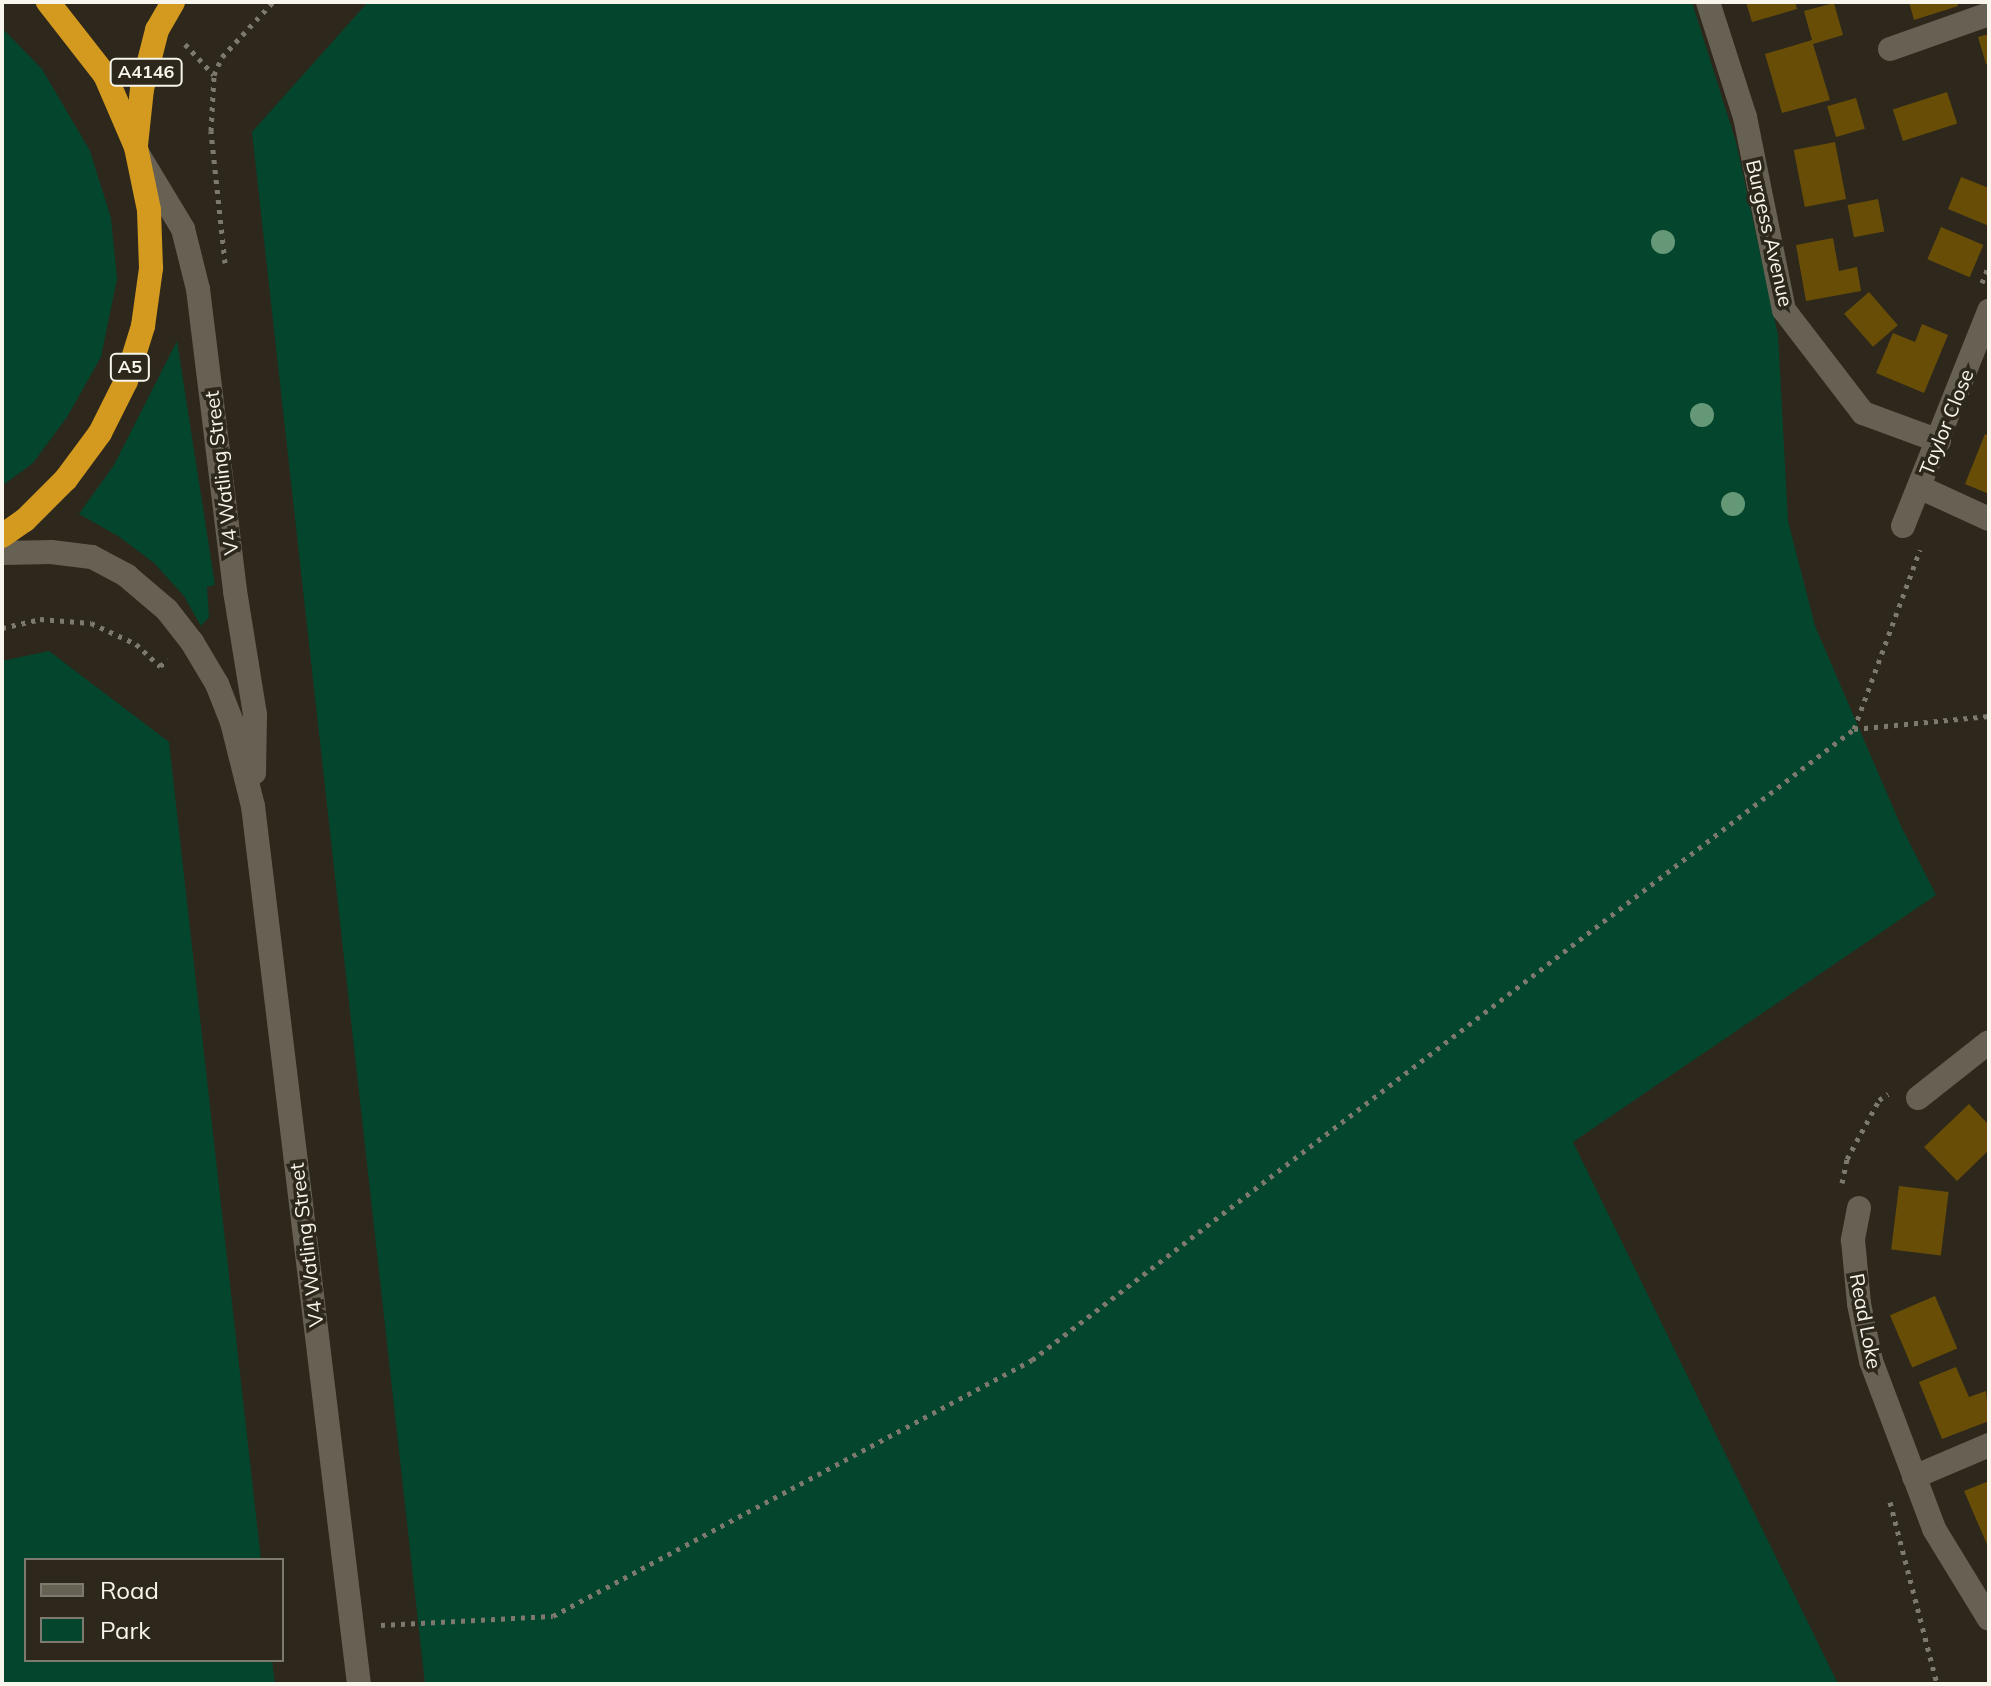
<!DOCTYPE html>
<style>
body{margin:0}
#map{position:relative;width:1991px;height:1686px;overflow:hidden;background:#2e281c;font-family:Mulish,sans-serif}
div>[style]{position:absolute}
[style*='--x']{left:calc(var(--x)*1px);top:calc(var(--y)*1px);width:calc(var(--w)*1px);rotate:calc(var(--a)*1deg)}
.green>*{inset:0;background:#04452d}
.building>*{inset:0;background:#684d07;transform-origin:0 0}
.path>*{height:5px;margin-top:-2.5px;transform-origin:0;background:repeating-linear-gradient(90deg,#7e796f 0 4px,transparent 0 10px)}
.minor>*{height:24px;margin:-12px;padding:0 12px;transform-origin:12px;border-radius:12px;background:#676154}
.highway>*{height:24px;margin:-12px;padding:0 12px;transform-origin:12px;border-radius:12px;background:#d39a1f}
.trees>*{width:24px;height:24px;margin:-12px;border-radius:50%;background:#649877}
span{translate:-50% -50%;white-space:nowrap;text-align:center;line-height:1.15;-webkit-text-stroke:7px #2e281c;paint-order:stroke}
.shield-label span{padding:2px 6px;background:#2e281c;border:2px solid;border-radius:6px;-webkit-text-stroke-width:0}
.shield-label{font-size:18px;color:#f8f5ed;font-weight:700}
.street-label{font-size:20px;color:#f8f5ed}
.frame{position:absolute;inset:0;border:4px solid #f8f5ed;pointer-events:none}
.legend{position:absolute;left:24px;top:1558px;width:260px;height:104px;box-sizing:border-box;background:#2e281c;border:2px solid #7f7a70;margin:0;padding:10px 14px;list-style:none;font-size:24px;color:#f8f5ed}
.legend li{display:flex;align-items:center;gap:16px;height:40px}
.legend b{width:40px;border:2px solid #7f7a70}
</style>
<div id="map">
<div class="green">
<div style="clip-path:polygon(368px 2px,1692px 2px,1736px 142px,1778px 335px,1788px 521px,1815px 626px,1901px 826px,1936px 895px,1573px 1142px,1838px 1684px,425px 1684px,252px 132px)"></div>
<div style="clip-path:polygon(2px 28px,42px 69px,90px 151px,111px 218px,117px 279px,101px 357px,67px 417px,33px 463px,2px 486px)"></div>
<div style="clip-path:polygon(177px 341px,215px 585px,207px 587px,209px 617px,201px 626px,184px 596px,154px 563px,118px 536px,79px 514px,114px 465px)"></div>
<div style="clip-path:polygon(49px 651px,169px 742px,261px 1560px,26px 1560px,26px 1660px,272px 1660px,275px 1684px,2px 1684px,2px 661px)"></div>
</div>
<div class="building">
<div style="clip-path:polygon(1746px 2px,1795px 2px,1797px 9px,1752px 22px)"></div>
<div style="clip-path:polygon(1909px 2px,1957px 2px,1958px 6px,1914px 20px)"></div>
<div style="clip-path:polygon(1834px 3px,1843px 35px,1813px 44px,1830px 100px,1782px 113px,1765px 54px,1812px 40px,1804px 11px)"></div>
<div style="clip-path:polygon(1989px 34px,1989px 64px,1986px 64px,1978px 37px)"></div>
<div style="left:1947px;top:92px;width:33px;height:57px;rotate:72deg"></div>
<div style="left:1856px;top:98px;width:32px;height:30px;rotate:74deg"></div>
<div style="left:1835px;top:142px;width:58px;height:42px;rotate:79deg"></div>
<div style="clip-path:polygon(1961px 177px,1989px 188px,1989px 226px,1948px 209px)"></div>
<div style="left:1878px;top:199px;width:33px;height:31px;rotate:79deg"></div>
<div style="left:1941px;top:227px;width:46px;height:35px;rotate:23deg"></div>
<div style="clip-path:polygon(1833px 238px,1839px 271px,1857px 267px,1861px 291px,1806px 301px,1796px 245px)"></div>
<div style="left:1869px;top:292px;width:44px;height:33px;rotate:49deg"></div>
<div style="clip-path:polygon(1922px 324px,1948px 335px,1924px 393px,1876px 373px,1893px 333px,1915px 342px)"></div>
<div style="clip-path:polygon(1985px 434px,1989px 436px,1989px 494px,1965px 484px)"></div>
<div style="clip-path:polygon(1969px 1104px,1989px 1125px,1989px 1150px,1957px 1181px,1924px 1147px)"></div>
<div style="left:1899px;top:1186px;width:50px;height:64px;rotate:7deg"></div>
<div style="left:1935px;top:1296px;width:57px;height:49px;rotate:67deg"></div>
<div style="clip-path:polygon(1956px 1367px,1969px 1397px,1986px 1391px,1989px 1421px,1942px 1439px,1919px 1382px)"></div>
<div style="clip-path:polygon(1989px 1481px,1989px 1549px,1964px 1491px)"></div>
</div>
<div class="path">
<div style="--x:185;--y:44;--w:42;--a:46.9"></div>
<div style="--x:225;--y:263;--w:133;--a:-96.1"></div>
<div style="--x:211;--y:131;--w:56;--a:-86.9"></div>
<div style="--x:214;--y:75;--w:20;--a:-66"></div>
<div style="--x:222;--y:57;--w:75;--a:-47.2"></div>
<div style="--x:1982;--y:283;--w:19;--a:-69"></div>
<div style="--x:2;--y:628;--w:39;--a:-13"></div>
<div style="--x:40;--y:619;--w:51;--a:4.5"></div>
<div style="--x:91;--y:623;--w:50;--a:25"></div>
<div style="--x:136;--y:644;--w:33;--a:43"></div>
<div style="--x:160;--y:666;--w:10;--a:-37"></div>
<div style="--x:1854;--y:729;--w:191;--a:-69.8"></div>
<div style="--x:1842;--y:1183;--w:25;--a:-78"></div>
<div style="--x:1847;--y:1159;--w:67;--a:-61.5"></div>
<div style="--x:1879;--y:1100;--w:11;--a:-34"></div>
<div style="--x:1890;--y:1502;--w:188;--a:75.5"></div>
<div style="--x:381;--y:1625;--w:172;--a:-3"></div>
<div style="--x:553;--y:1616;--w:543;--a:-28.12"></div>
<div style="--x:1032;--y:1360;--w:1036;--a:-37.51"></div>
<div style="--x:1854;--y:729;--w:136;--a:-5.5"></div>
</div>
<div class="minor">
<div style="--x:1708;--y:2;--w:121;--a:72.2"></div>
<div style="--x:1745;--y:117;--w:197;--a:78.6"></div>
<div style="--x:1784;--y:310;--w:130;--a:52.5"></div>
<div style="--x:1863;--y:413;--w:81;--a:20.2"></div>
<div style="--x:1890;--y:49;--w:105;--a:-19.5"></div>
<div style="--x:139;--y:156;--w:85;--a:58.9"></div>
<div style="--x:183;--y:229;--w:62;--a:76"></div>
<div style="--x:198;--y:289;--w:304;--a:83"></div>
<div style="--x:235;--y:591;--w:126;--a:80.8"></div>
<div style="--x:255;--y:715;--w:58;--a:91"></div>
<div style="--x:1919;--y:487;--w:77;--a:24.6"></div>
<div style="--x:1903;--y:526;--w:232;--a:-68.2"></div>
<div style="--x:2;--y:553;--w:49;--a:-1.2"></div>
<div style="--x:51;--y:552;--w:41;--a:7"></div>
<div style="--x:92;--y:557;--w:40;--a:28"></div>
<div style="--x:127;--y:576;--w:52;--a:40.4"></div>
<div style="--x:167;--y:610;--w:41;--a:52"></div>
<div style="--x:192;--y:642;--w:49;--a:59.2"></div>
<div style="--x:217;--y:684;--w:41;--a:68.5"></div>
<div style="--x:232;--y:722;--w:87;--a:76"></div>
<div style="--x:253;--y:806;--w:884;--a:83.12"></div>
<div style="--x:1918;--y:1098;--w:90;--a:-38.3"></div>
<div style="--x:1859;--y:1208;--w:33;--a:101"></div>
<div style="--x:1853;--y:1240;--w:64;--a:84.6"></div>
<div style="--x:1859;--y:1304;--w:58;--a:78.1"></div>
<div style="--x:1871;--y:1361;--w:179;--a:69.4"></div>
<div style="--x:1934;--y:1529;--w:105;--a:58.6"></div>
<div style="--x:1914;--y:1477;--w:82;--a:-23.1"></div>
</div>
<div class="highway">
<div style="--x:136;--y:145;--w:56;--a:-83.9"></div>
<div style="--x:142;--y:89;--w:61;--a:-75.7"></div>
<div style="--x:157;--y:30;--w:32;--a:-60"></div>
<div style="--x:2;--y:536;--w:28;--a:-35"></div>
<div style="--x:25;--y:520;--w:58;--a:-45"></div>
<div style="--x:66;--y:479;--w:57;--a:-53.5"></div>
<div style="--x:100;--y:433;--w:58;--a:-63.4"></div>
<div style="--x:126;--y:381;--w:58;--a:-72.8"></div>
<div style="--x:143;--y:326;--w:59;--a:-82.1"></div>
<div style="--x:151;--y:268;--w:58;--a:-92"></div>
<div style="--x:149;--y:210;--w:64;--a:-101.7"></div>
<div style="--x:136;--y:147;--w:78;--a:-113.3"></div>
<div style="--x:105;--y:75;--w:93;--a:-128"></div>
</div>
<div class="trees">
<div style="left:1663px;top:242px"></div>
<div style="left:1702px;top:415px"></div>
<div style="left:1733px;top:504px"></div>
</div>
<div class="shield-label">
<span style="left:146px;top:72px">A4146</span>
<span style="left:130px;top:367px">A5</span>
</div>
<div class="street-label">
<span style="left:1770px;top:233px;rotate:77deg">Burgess Avenue</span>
<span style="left:1946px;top:422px;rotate:-68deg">Taylor Close</span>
<span style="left:221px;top:473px;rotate:-97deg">V4 Watling Street</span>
<span style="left:306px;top:1245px;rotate:-97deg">V4 Watling Street</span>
<span style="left:1866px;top:1321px;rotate:79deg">Read Loke</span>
</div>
<div class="frame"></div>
<ul class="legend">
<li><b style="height:10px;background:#676154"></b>Road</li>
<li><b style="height:22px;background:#04452d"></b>Park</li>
</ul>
</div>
